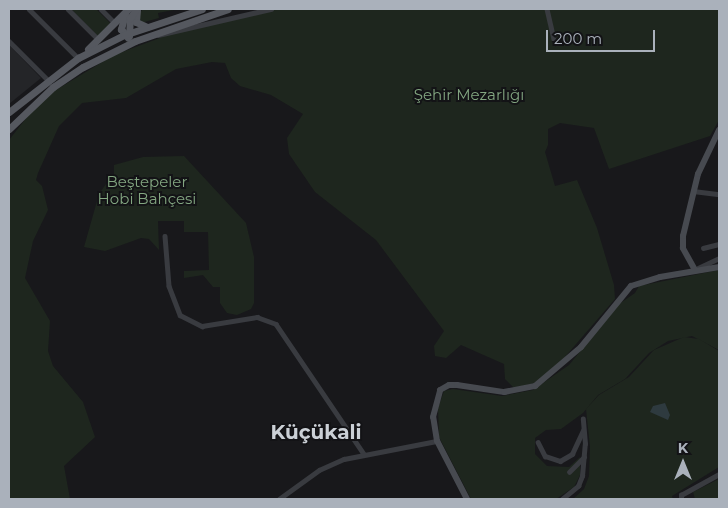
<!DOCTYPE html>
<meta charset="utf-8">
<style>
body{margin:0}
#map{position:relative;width:728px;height:508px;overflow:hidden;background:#18181b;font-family:Montserrat,sans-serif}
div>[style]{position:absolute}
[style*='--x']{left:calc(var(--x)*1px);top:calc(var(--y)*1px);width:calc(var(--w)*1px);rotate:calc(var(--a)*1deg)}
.built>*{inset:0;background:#242528}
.green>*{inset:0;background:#1e261e}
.water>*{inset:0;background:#2e3a3f}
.street>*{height:4.5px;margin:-2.25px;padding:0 2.25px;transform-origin:2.25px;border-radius:2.25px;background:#393b40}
.secondary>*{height:6px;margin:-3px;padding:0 3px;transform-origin:3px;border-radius:3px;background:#474a50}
.primary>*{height:7px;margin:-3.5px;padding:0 3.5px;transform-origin:3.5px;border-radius:3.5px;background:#55585f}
span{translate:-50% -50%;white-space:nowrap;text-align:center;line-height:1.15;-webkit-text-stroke:4px #131316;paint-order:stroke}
.park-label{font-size:15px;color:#83a681}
.district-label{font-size:20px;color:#cbd0d6;font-weight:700}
.frame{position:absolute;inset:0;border:10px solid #aab1bb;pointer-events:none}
.north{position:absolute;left:658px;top:438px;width:50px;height:50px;-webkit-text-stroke:4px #131316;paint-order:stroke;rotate:0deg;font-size:14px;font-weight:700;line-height:20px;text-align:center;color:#aab1bb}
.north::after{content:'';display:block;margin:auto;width:18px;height:22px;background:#aab1bb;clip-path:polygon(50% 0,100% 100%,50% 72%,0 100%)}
.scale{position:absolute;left:546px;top:30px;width:109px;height:22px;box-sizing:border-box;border:2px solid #aab1bb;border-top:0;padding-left:6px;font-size:15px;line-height:18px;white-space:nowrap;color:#aab1bb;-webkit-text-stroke:4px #131316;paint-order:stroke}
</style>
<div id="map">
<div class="built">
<div style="clip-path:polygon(9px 45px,41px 78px,9px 104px)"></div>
</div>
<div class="green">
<div style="clip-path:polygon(71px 9px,96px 9px,114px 27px,102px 40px)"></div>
<div style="clip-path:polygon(143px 9px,179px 9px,158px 13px,159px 18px,141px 23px,139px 14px)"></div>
<div style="clip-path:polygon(278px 9px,719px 9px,719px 120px,710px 136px,609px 169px,594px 128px,560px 123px,548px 129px,548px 145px,545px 152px,555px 186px,577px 180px,597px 228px,614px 285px,615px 299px,564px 358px,535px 383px,514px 388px,505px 379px,504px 364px,461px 345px,446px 358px,435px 356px,434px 346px,444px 331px,376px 240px,315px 192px,289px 154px,287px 138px,303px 114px,271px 95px,240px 86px,231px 78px,225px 63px,212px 62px,176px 69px,126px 98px,82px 103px,59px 126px,38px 173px,36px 180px,42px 186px,48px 210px,33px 241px,25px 278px,50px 321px,48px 351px,53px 366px,83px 402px,95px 437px,64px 466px,70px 499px,9px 499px,9px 140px,31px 112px,51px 93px,114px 55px,176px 32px)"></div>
<div style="clip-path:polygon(184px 156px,246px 223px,254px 257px,254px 303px,251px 309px,237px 315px,227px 313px,220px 303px,220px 287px,213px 287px,203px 275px,184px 278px,184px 271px,209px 270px,208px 232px,184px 232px,184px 221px,158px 221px,159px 250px,149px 239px,141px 238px,105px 251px,84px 247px,99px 194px,106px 184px,114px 181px,114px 165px,143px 157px)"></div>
<div style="clip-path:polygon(719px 270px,719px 350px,692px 336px,668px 341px,649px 353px,625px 379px,598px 395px,583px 413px,561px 429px,546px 430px,535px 438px,535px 454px,547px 466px,569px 467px,580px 457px,580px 475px,574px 487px,556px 499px,471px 499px,439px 437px,438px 408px,444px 391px,453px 389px,502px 396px,533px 390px,569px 365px,619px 304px,635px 293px,639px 286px)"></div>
<div style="clip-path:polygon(684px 337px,699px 339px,719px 351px,719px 467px,672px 496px,673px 499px,573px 499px,584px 489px,589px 476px,590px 447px,586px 409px,599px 395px,629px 377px,654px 350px)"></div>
<div style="clip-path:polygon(719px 479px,719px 499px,695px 499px,693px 492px)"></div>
</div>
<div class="water">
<div style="clip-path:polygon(665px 403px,670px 415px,668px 420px,650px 412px,653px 406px)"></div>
</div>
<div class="street">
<div style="--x:29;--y:9;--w:69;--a:45"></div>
<div style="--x:68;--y:9;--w:42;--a:45"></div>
<div style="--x:101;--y:9;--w:20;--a:45"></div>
<div style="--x:547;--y:9;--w:31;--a:77"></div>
<div style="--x:158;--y:35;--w:116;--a:-13"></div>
<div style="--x:9;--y:41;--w:54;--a:45"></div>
<div style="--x:693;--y:191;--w:26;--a:7"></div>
<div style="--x:165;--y:236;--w:50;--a:85.4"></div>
<div style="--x:169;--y:286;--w:31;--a:69"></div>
<div style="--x:180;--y:315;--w:25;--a:27"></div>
<div style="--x:202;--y:326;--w:56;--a:-9.3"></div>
<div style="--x:257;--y:317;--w:20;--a:20"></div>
<div style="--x:276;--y:324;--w:157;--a:55.9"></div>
<div style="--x:703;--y:248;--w:16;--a:-14"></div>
<div style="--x:698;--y:268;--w:23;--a:-25"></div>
<div style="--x:538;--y:442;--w:16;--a:63"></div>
<div style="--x:545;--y:456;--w:16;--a:18"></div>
<div style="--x:560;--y:461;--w:14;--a:-30"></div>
<div style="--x:572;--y:454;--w:26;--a:-65"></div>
<div style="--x:569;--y:472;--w:21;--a:-45"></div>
<div style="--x:279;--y:499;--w:49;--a:-35.9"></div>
<div style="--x:319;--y:470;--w:27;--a:-24"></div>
<div style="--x:344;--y:459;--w:95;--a:-11"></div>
<div style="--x:562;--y:499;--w:21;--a:-39"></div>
<div style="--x:578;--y:486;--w:11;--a:-68"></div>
<div style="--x:582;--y:476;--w:32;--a:-85"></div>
<div style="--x:585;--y:444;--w:25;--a:-95"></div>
<div style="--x:681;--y:499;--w:4;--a:-90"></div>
<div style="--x:681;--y:495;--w:43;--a:-28.9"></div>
</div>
<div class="secondary">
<div style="--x:695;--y:270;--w:25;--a:-119"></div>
<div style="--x:683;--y:248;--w:12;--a:-90"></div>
<div style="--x:683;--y:236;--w:64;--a:-76.4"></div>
<div style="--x:698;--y:174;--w:49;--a:-64.5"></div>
<div style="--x:467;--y:499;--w:65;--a:-117.3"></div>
<div style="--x:437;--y:441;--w:24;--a:-99"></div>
<div style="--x:433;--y:417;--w:28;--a:-75"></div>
<div style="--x:440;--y:390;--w:10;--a:-29"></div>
<div style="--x:449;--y:385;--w:8;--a:0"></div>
<div style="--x:457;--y:385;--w:48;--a:8.5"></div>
<div style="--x:504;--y:392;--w:32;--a:-11"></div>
<div style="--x:535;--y:386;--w:60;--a:-40.3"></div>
<div style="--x:581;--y:347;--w:79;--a:-50.7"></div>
<div style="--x:631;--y:286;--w:30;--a:-17"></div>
<div style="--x:660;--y:277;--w:60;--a:-9.6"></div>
</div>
<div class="primary">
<div style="--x:137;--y:10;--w:12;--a:95"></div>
<div style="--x:136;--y:22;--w:12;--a:24"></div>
<div style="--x:125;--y:14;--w:16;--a:105"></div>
<div style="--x:121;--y:29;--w:11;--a:52"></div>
<div style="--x:129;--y:36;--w:18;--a:-87"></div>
<div style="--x:130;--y:18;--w:11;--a:-56"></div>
<div style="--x:88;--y:49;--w:57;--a:-45"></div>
<div style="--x:9;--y:112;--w:88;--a:-38"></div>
<div style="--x:78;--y:58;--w:51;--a:-26.6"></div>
<div style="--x:124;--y:35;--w:82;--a:-18.4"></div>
<div style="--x:9;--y:129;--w:61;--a:-43.7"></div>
<div style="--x:53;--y:87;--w:36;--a:-34"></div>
<div style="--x:83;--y:67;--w:58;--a:-26.6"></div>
<div style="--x:135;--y:41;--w:98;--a:-19"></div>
</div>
<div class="park-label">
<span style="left:469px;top:95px">Şehir Mezarlığı</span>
<span style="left:147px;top:190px">Beştepeler<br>Hobi Bahçesi</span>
</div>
<div class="district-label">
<span style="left:316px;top:432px">Küçükali</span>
</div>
<div class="frame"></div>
<div class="north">K</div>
<div class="scale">200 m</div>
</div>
